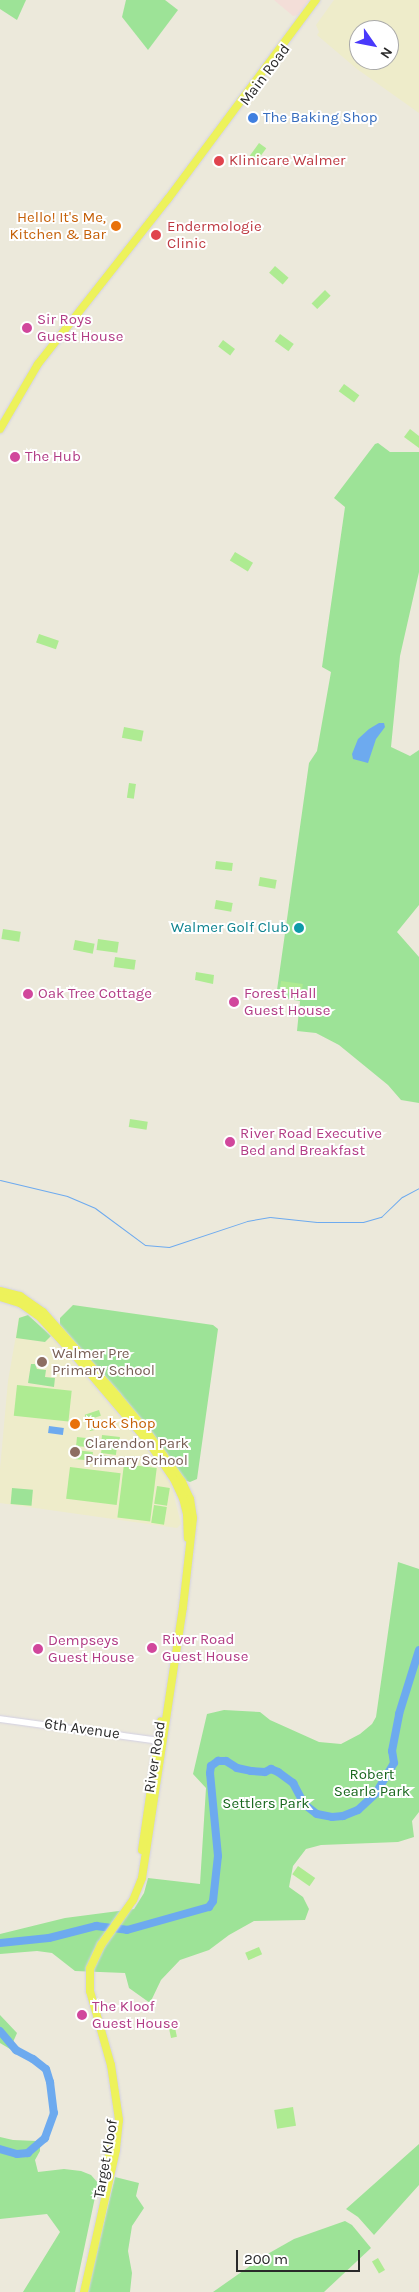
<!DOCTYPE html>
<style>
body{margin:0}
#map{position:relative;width:419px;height:2292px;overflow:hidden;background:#ece9db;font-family:Karla,sans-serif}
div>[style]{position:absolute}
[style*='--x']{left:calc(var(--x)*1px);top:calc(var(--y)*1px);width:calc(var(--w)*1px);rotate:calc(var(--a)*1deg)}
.education>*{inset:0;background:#eeecca}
.medical>*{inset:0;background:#f3ded8}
.green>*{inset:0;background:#9de397;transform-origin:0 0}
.pitch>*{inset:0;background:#aeeb92;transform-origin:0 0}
.water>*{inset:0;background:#6daaef;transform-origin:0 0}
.stream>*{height:1px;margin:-0.5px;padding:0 0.5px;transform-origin:0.5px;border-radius:0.5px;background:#6daaef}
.river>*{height:8px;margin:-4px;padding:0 4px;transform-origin:4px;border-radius:4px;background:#6daaef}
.roads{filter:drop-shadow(0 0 1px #d2d0e3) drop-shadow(0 0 1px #d2d0e3)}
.minor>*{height:5.5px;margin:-2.75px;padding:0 2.75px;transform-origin:2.75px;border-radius:2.75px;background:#fff}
.major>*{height:8px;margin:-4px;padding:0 4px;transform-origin:4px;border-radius:4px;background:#edf25b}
.dots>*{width:14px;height:14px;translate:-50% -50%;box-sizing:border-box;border:2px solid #fff;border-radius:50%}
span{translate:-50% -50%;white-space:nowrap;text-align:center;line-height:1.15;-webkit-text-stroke:4px #fff;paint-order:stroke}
.street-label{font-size:15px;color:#2a2a2a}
.shop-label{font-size:15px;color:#366cbe}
.left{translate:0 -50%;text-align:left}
.health-label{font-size:15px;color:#be3a42}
.food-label{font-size:15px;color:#c56008}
.right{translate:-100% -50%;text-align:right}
.hotel-label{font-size:15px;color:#b23c85}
.culture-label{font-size:15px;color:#0d838f}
.education-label{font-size:15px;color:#785e54}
.park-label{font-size:15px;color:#19671e}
.north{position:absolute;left:349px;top:20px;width:50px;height:50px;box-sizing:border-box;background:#fff;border:1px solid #aaa;border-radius:50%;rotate:123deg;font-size:14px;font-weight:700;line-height:20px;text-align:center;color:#2a2a2a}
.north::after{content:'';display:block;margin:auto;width:18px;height:22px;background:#4939fb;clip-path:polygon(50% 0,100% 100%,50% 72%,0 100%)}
.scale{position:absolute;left:236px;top:2250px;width:124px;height:22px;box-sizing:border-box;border:2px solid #2a2a2a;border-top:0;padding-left:6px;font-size:15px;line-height:18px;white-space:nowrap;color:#2a2a2a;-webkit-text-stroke:4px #fff;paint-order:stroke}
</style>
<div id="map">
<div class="education">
<div style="clip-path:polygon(evenodd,334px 0,419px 0,419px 113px,357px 69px,317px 35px,319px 32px,316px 25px,334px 0,359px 30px,389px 30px,389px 60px,359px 60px,359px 30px)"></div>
<div style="clip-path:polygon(28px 1315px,51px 1336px,145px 1447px,171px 1484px,181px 1524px,177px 1528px,0 1503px,0 1469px,8px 1381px,19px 1318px)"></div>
</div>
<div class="medical">
<div style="clip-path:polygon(274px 0,309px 0,298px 15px,293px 16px)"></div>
</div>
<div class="green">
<div style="clip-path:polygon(0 0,26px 0,17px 20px,0 9px)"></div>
<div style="clip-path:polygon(126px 0,165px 0,178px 10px,148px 50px,122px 17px)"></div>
<div style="clip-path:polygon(378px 443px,390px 452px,419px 452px,419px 572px,400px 656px,391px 747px,410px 756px,419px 750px,419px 905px,397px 932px,419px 957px,419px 1103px,401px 1100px,388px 1085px,339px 1045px,316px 1033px,297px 1031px,300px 1001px,276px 997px,309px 763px,317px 751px,331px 672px,322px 667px,345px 507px,334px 498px,375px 444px)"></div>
<div style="clip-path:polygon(73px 1305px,213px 1325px,218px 1329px,197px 1479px,190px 1482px,184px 1480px,144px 1423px,60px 1325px,60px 1318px)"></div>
<div style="clip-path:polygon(28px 1315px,51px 1336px,45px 1342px,16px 1338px,19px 1318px)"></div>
<div style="clip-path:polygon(31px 1364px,35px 1364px,37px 1369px,46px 1370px,45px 1377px,55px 1378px,54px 1387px,28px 1383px)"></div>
<div style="left:12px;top:1488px;width:21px;height:16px;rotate:5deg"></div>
<div style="clip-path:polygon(398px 1562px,419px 1569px,419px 1812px,412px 1821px,414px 1837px,398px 1842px,321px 1845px,306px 1849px,293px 1866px,289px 1887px,303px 1897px,309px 1909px,305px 1920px,254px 1921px,229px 1935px,209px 1950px,180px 1960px,161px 1980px,150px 2003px,129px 1988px,125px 1973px,75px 1971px,52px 1953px,37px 1951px,0 1954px,0 1934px,65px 1918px,134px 1909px,144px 1893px,148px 1878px,200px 1884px,206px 1788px,193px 1774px,207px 1714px,224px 1710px,260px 1712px,270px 1720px,319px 1742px,341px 1744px,360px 1734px,372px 1724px,376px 1717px)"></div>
<div style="clip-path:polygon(0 2015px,17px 2033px,10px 2049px,0 2043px)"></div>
<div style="clip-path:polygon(0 2137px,13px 2140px,37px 2141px,40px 2144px,40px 2151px,35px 2160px,38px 2172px,64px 2169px,81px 2171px,91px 2175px,98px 2183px,75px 2292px,23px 2292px,60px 2232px,47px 2214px,0 2219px)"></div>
<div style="clip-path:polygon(419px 2144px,419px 2185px,374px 2235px,358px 2217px,346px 2209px)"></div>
<div style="clip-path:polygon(115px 2177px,139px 2183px,136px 2196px,144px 2208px,132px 2226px,128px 2251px,132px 2273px,130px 2292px,87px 2292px)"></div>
<div style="clip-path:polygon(345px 2221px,352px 2225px,371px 2248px,324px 2292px,213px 2292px,264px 2256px,294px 2239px)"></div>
</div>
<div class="pitch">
<div style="left:259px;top:143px;width:9px;height:18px;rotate:36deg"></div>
<div style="left:275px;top:266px;width:18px;height:9px;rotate:41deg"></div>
<div style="left:325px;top:290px;width:8px;height:19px;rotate:45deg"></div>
<div style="left:280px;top:334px;width:17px;height:9px;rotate:36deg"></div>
<div style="left:223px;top:340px;width:15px;height:8px;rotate:37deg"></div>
<div style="left:344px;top:384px;width:19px;height:9px;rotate:36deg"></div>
<div style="clip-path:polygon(410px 429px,419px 436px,419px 448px,404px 437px)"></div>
<div style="left:235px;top:552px;width:21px;height:10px;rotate:31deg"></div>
<div style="left:39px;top:634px;width:21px;height:9px;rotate:19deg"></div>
<div style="left:124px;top:727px;width:20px;height:11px;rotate:11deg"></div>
<div style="left:129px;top:783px;width:7px;height:15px;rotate:8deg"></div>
<div style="left:216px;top:861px;width:17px;height:8px;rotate:7deg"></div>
<div style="left:260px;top:877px;width:17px;height:9px;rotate:10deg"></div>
<div style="left:216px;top:900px;width:17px;height:9px;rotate:10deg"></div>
<div style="left:3px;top:929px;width:18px;height:10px;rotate:9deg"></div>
<div style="left:98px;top:939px;width:21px;height:11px;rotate:8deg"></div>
<div style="left:75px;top:940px;width:20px;height:10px;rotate:11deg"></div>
<div style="left:115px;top:957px;width:21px;height:10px;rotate:8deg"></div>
<div style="clip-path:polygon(196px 972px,214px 975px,213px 984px,195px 980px)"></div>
<div style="left:281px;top:981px;width:22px;height:10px;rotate:8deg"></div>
<div style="left:130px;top:1119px;width:18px;height:8px;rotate:9deg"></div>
<div style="left:17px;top:1385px;width:55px;height:31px;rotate:6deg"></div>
<div style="left:99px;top:1410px;width:6px;height:15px;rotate:72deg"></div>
<div style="clip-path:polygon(102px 1421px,104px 1428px,90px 1431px,88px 1425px)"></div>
<div style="left:102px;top:1435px;width:18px;height:9px;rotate:6deg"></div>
<div style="left:77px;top:1437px;width:18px;height:9px;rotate:6deg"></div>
<div style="left:102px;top:1446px;width:15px;height:7px;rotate:8deg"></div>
<div style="left:75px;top:1450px;width:18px;height:9px;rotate:6deg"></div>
<div style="left:101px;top:1455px;width:15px;height:7px;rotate:8deg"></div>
<div style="left:124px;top:1464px;width:33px;height:54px;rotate:7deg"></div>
<div style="left:70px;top:1467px;width:51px;height:32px;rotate:7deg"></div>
<div style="left:157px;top:1486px;width:13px;height:18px;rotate:9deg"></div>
<div style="left:154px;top:1505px;width:13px;height:18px;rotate:9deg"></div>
<div style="left:298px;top:1866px;width:21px;height:10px;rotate:35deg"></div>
<div style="left:259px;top:1947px;width:8px;height:15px;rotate:67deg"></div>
<div style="left:174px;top:2023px;width:14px;height:6px;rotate:78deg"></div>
<div style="left:293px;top:2107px;width:19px;height:19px;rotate:81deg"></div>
<div style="left:378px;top:2258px;width:14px;height:7px;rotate:60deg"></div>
</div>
<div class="water">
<div style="clip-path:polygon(379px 723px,384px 723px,385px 727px,376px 739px,368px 763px,353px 759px,352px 754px,358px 739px,369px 729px)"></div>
<div style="left:49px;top:1426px;width:15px;height:7px;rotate:8deg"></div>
</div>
<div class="stream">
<div style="--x:0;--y:1180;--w:69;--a:13.4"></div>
<div style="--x:67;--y:1196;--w:30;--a:23"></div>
<div style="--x:95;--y:1208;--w:62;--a:36.5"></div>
<div style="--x:145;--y:1245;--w:24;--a:5"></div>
<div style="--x:169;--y:1247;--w:82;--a:-18.4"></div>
<div style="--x:247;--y:1221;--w:23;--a:-10"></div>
<div style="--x:270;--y:1217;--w:47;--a:6.1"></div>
<div style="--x:317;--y:1222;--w:46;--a:0"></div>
<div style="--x:363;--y:1222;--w:19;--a:-16"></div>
<div style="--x:381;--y:1217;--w:29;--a:-44"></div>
<div style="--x:402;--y:1197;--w:19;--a:-28"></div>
</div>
<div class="river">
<div style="--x:0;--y:1943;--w:49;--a:-5.8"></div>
<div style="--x:49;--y:1938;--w:49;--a:-14.3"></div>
<div style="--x:96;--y:1926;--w:31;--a:7"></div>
<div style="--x:127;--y:1930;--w:85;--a:-15.7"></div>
<div style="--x:209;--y:1907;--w:7;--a:-56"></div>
<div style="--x:213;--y:1901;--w:45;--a:-83.7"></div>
<div style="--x:218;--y:1856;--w:83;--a:-95.5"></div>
<div style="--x:210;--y:1773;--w:7;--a:-82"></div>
<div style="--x:211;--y:1766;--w:9;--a:-36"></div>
<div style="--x:218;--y:1761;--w:8;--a:0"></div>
<div style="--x:226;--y:1761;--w:13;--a:32"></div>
<div style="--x:237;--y:1768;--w:14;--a:12"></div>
<div style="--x:251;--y:1771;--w:14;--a:4"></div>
<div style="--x:265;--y:1772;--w:7;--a:-27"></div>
<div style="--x:271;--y:1769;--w:8;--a:23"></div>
<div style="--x:278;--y:1772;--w:19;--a:36"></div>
<div style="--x:293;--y:1783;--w:24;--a:62"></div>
<div style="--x:304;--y:1804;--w:16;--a:38"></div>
<div style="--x:317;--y:1814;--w:15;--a:11"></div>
<div style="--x:332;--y:1817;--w:11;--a:-5"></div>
<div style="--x:343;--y:1816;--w:16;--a:-22"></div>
<div style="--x:358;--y:1810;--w:25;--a:-43"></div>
<div style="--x:376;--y:1793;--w:35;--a:-59"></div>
<div style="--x:394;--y:1763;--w:12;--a:-99"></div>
<div style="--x:392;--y:1751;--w:38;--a:-79"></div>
<div style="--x:399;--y:1714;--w:67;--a:-72.6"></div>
<div style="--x:0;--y:2031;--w:25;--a:50"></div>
<div style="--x:16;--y:2050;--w:19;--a:28"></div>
<div style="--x:33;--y:2059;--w:16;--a:38"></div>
<div style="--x:46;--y:2069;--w:14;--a:73"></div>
<div style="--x:50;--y:2082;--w:31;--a:83"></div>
<div style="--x:54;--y:2113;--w:27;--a:110"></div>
<div style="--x:45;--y:2138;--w:23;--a:139"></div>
<div style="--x:28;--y:2153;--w:11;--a:175"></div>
<div style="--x:17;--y:2154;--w:18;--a:-164"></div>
</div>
<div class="roads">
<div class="minor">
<div style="--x:0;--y:1719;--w:162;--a:7.8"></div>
</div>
<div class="major">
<div style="--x:0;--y:429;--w:75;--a:-59.7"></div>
<div style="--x:38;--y:364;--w:210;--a:-51.8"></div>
<div style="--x:168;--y:199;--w:248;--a:-53.4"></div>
<div style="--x:0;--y:1291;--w:21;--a:14"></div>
<div style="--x:20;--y:1296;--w:28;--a:35"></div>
<div style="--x:43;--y:1312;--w:112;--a:48.6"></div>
<div style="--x:117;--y:1396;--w:47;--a:50.2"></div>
<div style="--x:147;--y:1432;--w:61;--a:55"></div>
<div style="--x:182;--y:1482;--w:19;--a:65"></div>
<div style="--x:190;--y:1499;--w:19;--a:81"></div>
<div style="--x:193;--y:1518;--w:90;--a:96.4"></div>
<div style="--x:183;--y:1607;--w:274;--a:98.6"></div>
<div style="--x:142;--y:1878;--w:24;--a:112"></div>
<div style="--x:133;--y:1900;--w:55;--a:125.4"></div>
<div style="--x:101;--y:1945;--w:26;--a:115"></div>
<div style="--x:90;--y:1969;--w:22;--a:90"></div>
<div style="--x:90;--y:1991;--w:77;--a:74.2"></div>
<div style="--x:111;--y:2065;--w:56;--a:81.7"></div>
<div style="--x:119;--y:2120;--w:30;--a:96"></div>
<div style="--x:116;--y:2150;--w:146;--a:102.7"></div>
<div style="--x:0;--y:1297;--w:21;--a:17"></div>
<div style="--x:20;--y:1303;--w:24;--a:35"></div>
<div style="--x:40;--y:1317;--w:47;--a:47.6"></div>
<div style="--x:72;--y:1352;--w:121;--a:49.7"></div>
<div style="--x:150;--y:1444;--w:42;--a:55.6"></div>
<div style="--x:174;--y:1479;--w:21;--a:65"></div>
<div style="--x:183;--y:1498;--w:16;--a:76"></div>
<div style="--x:187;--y:1514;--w:24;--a:88"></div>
<div style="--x:142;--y:1850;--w:130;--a:-81.6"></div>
<div style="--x:101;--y:2193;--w:59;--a:-78.3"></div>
</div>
</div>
<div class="dots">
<div style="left:253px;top:118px;background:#3f7fe0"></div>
<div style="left:219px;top:161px;background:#e0444e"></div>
<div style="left:116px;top:226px;background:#e8710a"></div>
<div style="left:156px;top:235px;background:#e0444e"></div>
<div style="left:27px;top:328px;background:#d1479c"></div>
<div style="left:15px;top:457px;background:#d1479c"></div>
<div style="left:299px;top:928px;background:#0f9aa8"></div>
<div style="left:28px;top:994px;background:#d1479c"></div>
<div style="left:234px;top:1002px;background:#d1479c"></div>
<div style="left:230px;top:1142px;background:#d1479c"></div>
<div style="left:42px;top:1362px;background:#8d6e63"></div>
<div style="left:75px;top:1424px;background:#e8710a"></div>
<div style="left:75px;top:1452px;background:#8d6e63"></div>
<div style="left:152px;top:1648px;background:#d1479c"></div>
<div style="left:38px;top:1649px;background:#d1479c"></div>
<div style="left:82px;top:2015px;background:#d1479c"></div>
</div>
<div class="street-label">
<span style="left:265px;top:75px;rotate:-53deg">Main Road</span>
<span style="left:82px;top:1729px;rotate:8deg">6th Avenue</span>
<span style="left:155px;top:1757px;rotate:-81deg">River Road</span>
<span style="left:106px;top:2159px;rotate:-80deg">Target Kloof</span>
</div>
<div class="shop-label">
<span class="left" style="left:263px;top:118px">The Baking Shop</span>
</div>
<div class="health-label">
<span class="left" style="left:229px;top:161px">Klinicare Walmer</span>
<span class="left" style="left:167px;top:235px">Endermologie<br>Clinic</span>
</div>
<div class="food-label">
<span class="right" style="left:106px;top:226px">Hello! It's Me,<br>Kitchen &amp; Bar</span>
<span class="left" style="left:85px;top:1424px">Tuck Shop</span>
</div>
<div class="hotel-label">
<span class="left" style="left:37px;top:328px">Sir Roys<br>Guest House</span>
<span class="left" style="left:25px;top:457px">The Hub</span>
<span class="left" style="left:244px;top:1002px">Forest Hall<br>Guest House</span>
<span class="left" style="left:38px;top:994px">Oak Tree Cottage</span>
<span class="left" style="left:240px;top:1142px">River Road Executive<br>Bed and Breakfast</span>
<span class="left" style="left:162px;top:1648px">River Road<br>Guest House</span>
<span class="left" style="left:48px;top:1649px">Dempseys<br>Guest House</span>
<span class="left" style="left:92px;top:2015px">The Kloof<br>Guest House</span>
</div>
<div class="culture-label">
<span class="right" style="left:289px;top:928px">Walmer Golf Club</span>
</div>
<div class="education-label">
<span class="left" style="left:52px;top:1362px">Walmer Pre<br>Primary School</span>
<span class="left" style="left:85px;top:1452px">Clarendon Park<br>Primary School</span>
</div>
<div class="park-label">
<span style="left:372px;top:1783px">Robert<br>Searle Park</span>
<span style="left:266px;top:1804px">Settlers Park</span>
</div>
<div class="north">N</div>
<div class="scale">200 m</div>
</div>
